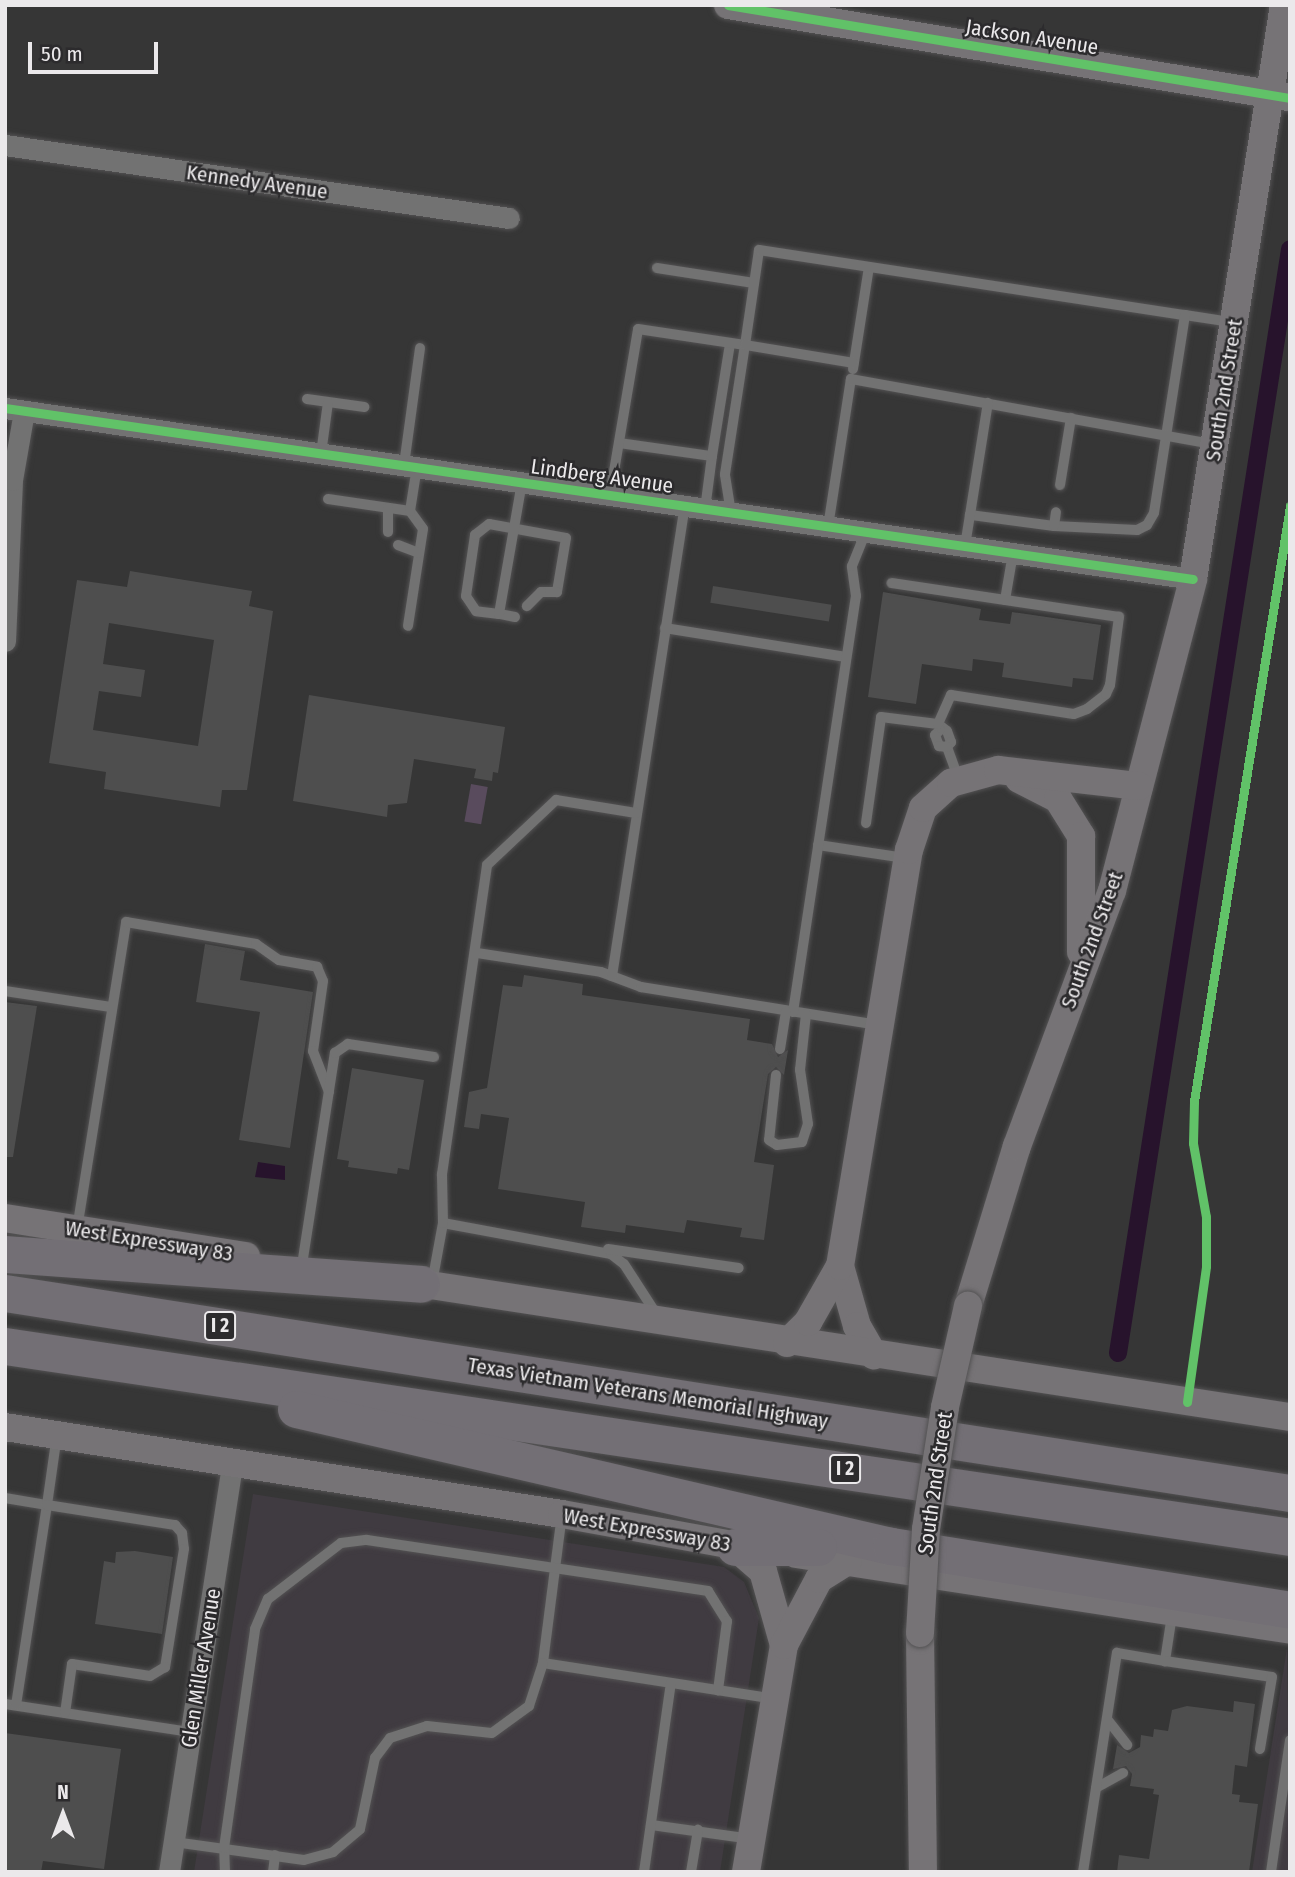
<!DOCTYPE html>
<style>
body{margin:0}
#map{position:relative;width:1295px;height:1877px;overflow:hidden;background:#363636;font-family:"Fira Sans Condensed",sans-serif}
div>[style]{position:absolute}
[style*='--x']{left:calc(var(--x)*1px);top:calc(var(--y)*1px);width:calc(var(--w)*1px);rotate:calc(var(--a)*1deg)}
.built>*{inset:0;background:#403b41}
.green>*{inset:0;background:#594b5d;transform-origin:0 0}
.water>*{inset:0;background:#27132c}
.canal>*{height:18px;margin:-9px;padding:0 9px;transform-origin:9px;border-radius:9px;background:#27132c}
.building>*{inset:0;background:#4e4e4e;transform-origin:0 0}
.roads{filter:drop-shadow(0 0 2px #535253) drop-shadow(0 0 2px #535253)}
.lane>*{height:10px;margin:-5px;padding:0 5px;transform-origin:5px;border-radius:5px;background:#727272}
.street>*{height:21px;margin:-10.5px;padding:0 10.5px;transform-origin:10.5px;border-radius:10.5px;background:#727272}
.secondary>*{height:28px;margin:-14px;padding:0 14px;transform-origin:14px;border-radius:14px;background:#767376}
.highway>*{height:37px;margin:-18.5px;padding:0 18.5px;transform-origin:18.5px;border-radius:18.5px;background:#736f75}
.bridges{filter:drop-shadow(0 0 2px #535253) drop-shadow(0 0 2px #535253)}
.secondary-bridge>*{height:28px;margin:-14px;padding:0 14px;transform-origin:14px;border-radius:14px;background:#767376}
.cycleway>*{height:9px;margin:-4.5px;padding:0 4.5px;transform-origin:4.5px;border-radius:4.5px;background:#61c268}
span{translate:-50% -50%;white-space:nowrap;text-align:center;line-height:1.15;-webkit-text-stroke:5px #2c2b2d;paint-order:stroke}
.shield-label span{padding:2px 5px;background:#2c2b2d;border:2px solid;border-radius:5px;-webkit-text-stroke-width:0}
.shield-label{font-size:19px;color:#ebe9eb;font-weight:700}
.street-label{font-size:21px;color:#ebe9eb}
.frame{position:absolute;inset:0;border:7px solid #ebe9eb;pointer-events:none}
.north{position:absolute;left:28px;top:1779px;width:70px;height:70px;-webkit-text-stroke:5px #2c2b2d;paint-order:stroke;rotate:0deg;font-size:19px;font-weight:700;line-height:28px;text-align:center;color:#ebe9eb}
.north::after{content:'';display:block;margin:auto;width:24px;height:32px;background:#ebe9eb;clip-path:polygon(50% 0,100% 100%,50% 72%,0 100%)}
.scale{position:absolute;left:28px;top:42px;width:130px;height:32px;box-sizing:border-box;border:4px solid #ebe9eb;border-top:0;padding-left:9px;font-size:21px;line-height:24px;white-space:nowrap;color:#ebe9eb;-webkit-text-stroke:5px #2c2b2d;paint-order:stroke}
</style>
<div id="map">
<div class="built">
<div style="clip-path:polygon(253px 1494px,724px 1567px,744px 1582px,759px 1618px,720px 1872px,194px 1872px)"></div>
<div style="clip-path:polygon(1287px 1648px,1290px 1872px,1252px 1872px)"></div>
</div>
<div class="green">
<div style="left:471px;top:784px;width:17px;height:38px;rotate:10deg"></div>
</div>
<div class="water">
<div style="clip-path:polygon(258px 1162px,285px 1166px,285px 1180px,255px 1177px)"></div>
</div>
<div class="canal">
<div style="--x:1118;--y:1353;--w:1117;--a:-81.14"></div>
</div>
<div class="building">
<div style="clip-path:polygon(evenodd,130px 571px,252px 591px,249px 606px,273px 611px,247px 790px,222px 790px,220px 807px,104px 789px,106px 772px,49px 763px,77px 580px,127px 587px,130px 571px,109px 623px,214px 640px,198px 746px,93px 730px,99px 691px,141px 697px,145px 670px,103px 664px,109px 623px)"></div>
<div style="left:713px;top:586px;width:120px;height:17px;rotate:9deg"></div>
<div style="clip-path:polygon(883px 592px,981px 609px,979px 620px,1010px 624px,1012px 612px,1101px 625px,1093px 680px,1073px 678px,1072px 687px,1002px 677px,1004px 663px,973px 659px,972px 671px,922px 664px,916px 704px,868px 697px)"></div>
<div style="clip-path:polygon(309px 695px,505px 727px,498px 773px,493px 772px,492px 781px,474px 778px,476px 769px,414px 759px,407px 803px,388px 805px,387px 817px,293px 801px)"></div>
<div style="clip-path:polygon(205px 944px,245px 951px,240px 980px,313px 992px,290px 1148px,239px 1140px,260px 1012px,196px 1002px)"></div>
<div style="clip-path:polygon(524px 975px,583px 984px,582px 995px,750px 1019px,747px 1040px,772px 1044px,778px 1057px,788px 1050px,784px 1075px,776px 1067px,768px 1074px,754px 1162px,774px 1165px,764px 1240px,740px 1237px,742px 1228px,687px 1220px,684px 1233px,626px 1225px,625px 1233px,581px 1227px,585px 1202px,498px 1189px,509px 1118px,481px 1114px,479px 1129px,464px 1127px,469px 1092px,487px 1088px,503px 985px,522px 987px)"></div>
<div style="clip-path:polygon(5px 1002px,37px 1006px,13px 1157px,5px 1157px)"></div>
<div style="clip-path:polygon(352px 1068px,424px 1080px,409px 1170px,398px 1168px,397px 1174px,348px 1167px,349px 1161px,337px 1159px)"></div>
<div style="clip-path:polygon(135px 1551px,173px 1557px,162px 1634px,95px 1624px,104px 1561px,115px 1563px,116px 1552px)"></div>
<div style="clip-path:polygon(1234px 1701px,1255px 1704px,1247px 1767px,1235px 1765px,1232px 1794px,1240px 1795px,1239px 1802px,1258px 1804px,1249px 1872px,1117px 1872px,1119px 1855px,1149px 1859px,1159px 1795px,1153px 1794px,1154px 1789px,1130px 1786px,1132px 1774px,1126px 1766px,1113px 1769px,1117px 1745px,1129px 1753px,1140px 1747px,1141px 1735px,1153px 1737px,1154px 1729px,1168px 1731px,1172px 1710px,1187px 1706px,1233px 1712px)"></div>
<div style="clip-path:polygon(5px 1733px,121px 1749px,104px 1869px,43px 1861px,41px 1872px,5px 1872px)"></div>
</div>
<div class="roads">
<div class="lane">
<div style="--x:657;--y:268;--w:98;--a:8.8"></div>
<div style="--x:1185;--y:315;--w:47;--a:8.7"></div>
<div style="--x:853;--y:369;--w:103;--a:-81.1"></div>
<div style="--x:307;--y:399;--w:58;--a:8"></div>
<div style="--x:619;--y:443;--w:94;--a:8"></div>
<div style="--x:712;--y:456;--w:53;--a:97.5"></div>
<div style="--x:321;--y:454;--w:52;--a:-82.3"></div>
<div style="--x:712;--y:456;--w:114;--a:-80.9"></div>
<div style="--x:404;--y:465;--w:118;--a:-82.2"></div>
<div style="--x:1060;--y:485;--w:68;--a:-80.7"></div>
<div style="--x:610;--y:495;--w:168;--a:-80.4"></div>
<div style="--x:638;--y:329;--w:108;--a:8.5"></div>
<div style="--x:745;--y:345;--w:96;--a:-81.6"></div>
<div style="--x:759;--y:250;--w:431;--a:8.7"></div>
<div style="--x:1185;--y:315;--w:200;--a:98.9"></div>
<div style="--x:1154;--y:513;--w:14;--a:120"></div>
<div style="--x:1147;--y:525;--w:11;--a:153"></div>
<div style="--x:1137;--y:530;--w:83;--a:-177.2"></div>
<div style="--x:1054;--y:526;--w:85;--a:-172.5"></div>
<div style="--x:328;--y:499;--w:83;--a:8.3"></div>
<div style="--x:410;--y:511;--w:22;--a:54"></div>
<div style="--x:423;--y:529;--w:98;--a:98.8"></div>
<div style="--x:388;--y:508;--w:24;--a:90"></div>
<div style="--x:410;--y:511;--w:45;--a:-81"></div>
<div style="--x:731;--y:513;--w:39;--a:-99"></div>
<div style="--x:725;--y:474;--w:131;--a:-81.2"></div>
<div style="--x:745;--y:345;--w:110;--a:9.4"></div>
<div style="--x:1054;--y:526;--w:14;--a:-82"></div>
<div style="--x:828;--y:527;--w:150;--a:-81.2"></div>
<div style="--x:851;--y:379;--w:368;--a:10.2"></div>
<div style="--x:398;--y:545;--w:22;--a:21"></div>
<div style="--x:965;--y:546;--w:145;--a:-80.9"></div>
<div style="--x:1005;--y:600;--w:48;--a:-80.3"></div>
<div style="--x:499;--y:614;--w:23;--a:-173"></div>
<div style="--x:476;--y:611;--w:18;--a:-124"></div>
<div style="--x:466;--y:596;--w:62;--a:-81.6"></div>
<div style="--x:475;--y:535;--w:18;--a:-38"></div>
<div style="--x:489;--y:524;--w:78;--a:10.3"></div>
<div style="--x:566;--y:538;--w:55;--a:99.5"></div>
<div style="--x:557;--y:592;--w:16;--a:180"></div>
<div style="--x:541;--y:592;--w:20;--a:135"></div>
<div style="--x:515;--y:617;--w:16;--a:-169"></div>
<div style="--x:499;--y:614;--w:134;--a:-80.1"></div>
<div style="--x:665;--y:628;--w:183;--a:9.1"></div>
<div style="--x:938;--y:724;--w:11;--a:38"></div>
<div style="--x:947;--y:731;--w:12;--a:70"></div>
<div style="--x:951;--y:742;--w:6;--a:129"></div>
<div style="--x:947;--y:747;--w:35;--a:70"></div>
<div style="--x:940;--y:730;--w:7;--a:135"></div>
<div style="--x:935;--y:735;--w:12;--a:70"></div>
<div style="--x:939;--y:746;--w:8;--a:7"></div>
<div style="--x:866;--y:823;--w:107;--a:-81.9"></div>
<div style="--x:881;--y:717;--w:57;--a:7"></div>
<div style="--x:938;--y:724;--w:32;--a:-66"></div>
<div style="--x:951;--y:695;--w:124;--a:8.8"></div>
<div style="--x:1074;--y:714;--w:14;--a:-21"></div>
<div style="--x:1087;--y:709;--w:24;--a:-38"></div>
<div style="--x:1106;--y:694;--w:10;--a:-66"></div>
<div style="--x:1110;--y:685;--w:69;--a:-82.5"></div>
<div style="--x:1119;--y:617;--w:230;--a:-171.5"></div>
<div style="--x:818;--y:845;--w:88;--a:8.5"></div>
<div style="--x:477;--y:953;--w:125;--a:8.7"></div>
<div style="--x:601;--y:972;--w:43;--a:20.6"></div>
<div style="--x:641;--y:987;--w:240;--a:9.1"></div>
<div style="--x:612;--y:976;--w:476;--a:-81.2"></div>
<div style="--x:5;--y:991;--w:107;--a:8.6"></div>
<div style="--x:793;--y:1012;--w:421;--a:-81.4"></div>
<div style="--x:856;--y:596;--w:30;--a:-98"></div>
<div style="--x:852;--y:566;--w:37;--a:-68"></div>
<div style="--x:780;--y:1049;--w:38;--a:-81"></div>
<div style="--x:776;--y:1075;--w:65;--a:96.1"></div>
<div style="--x:769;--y:1140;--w:9;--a:32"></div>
<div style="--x:777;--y:1145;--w:25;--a:-7"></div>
<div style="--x:802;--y:1142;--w:19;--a:-72"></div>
<div style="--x:808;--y:1124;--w:55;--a:-98.4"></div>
<div style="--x:800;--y:1070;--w:56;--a:-83.9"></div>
<div style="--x:443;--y:1223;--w:171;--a:10.5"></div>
<div style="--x:611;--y:1254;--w:16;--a:38"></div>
<div style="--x:624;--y:1264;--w:61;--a:57.1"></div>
<div style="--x:77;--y:1229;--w:311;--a:-80.9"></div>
<div style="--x:126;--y:922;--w:132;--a:9.6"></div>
<div style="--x:256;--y:944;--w:28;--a:35"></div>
<div style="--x:279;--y:960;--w:39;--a:10"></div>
<div style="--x:317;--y:967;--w:15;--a:67"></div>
<div style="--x:323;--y:981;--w:71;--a:98.1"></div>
<div style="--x:313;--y:1051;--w:44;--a:68.7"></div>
<div style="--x:608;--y:1249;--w:132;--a:8.3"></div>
<div style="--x:302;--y:1265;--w:215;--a:-81.2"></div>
<div style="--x:335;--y:1053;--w:16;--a:-35"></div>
<div style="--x:348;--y:1044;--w:87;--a:8.6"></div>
<div style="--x:432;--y:1283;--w:61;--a:-79.6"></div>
<div style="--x:443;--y:1223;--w:49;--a:-91.2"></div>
<div style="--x:442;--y:1174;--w:312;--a:-81.7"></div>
<div style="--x:487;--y:865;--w:95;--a:-43.3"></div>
<div style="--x:556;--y:800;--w:81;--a:9.2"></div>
<div style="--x:5;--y:1498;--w:43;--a:9.5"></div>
<div style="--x:47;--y:1505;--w:71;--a:-81.9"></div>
<div style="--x:562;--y:1514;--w:150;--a:97.3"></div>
<div style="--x:543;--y:1663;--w:235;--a:8.8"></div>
<div style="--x:1172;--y:1615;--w:47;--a:98.7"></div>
<div style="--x:1165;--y:1661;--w:108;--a:8.5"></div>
<div style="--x:1272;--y:1677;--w:73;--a:99.5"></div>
<div style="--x:5;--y:1704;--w:188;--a:8.6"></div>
<div style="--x:16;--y:1705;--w:202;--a:-81.2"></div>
<div style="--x:47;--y:1505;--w:130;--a:8.9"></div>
<div style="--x:175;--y:1525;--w:11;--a:49"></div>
<div style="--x:182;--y:1533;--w:16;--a:83"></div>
<div style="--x:184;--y:1549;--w:120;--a:99.1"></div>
<div style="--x:165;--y:1667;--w:17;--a:149"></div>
<div style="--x:150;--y:1676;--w:79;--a:-171.3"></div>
<div style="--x:72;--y:1664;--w:49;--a:98.1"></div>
<div style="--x:1107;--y:1719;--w:33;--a:52"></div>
<div style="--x:1096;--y:1788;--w:31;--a:-29"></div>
<div style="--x:651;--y:1825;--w:102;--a:7.9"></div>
<div style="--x:174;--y:1842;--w:131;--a:7.9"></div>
<div style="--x:304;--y:1860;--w:30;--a:-15"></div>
<div style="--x:333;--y:1852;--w:35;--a:-40"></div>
<div style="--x:360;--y:1829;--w:73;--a:-78.1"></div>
<div style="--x:375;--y:1758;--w:25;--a:-53"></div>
<div style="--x:390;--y:1738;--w:39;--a:-18"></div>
<div style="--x:427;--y:1726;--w:65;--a:6.1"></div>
<div style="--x:492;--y:1733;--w:46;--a:-36.1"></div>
<div style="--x:529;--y:1706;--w:45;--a:-72"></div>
<div style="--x:225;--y:1872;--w:24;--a:-92"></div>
<div style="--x:224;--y:1848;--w:221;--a:-81.9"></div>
<div style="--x:255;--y:1629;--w:33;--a:-67"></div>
<div style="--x:268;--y:1599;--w:92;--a:-37.5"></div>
<div style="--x:341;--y:1543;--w:26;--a:-7"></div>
<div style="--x:367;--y:1540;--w:345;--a:8.5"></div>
<div style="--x:708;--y:1591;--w:36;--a:58"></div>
<div style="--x:727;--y:1621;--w:70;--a:97.4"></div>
<div style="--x:273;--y:1872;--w:17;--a:-83"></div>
<div style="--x:644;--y:1872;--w:191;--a:-81.9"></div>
<div style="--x:691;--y:1872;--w:43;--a:-80.5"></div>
<div style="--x:1083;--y:1872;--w:222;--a:-81.2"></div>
<div style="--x:1117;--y:1653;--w:49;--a:9.5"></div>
<div style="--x:1271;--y:1872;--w:133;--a:-81.8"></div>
</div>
<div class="street">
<div style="--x:5;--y:145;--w:509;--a:8.24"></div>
<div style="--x:5;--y:408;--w:1200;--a:8.19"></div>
<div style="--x:5;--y:641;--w:161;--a:-87.5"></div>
<div style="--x:12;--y:480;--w:70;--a:-80.1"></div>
<div style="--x:169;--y:1872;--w:414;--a:-81.2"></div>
</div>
<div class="secondary">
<div style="--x:728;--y:5;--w:568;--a:9.33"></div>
<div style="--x:1019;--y:779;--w:44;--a:27.1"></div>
<div style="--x:1058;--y:799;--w:44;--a:58.1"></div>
<div style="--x:1081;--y:836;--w:116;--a:90"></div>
<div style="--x:5;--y:1218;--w:244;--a:9"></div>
<div style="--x:840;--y:1266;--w:62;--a:74.2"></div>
<div style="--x:857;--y:1326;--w:34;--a:60"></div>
<div style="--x:404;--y:1281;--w:896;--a:8.73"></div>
<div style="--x:968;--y:1306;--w:167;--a:-73"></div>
<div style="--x:1017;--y:1146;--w:272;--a:-69.6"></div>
<div style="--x:1112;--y:891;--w:322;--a:-75.4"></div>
<div style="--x:1193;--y:579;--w:581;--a:-80.99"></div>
<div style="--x:787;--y:1343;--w:30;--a:-45"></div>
<div style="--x:808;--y:1322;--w:64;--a:-60.3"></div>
<div style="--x:840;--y:1266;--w:422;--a:-80.6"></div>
<div style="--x:909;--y:850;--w:44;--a:-71.6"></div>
<div style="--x:923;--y:808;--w:38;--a:-42"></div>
<div style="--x:951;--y:783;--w:49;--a:-15.5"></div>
<div style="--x:998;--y:770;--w:142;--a:6.5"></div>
<div style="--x:5;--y:1427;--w:564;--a:8.88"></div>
<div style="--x:562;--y:1514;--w:196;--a:10.3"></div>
<div style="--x:735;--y:1547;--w:37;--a:41"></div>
<div style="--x:763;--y:1571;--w:77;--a:74.2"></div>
<div style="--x:796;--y:1554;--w:500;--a:8.7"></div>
<div style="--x:920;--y:1633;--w:239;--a:89.3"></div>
<div style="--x:746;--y:1872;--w:230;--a:-80.5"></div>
<div style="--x:784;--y:1645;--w:75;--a:-62.1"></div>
<div style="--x:819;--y:1579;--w:34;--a:-32"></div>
</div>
<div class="highway">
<div style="--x:5;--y:1254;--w:417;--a:4.1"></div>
<div style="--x:5;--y:1293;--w:1300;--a:8.85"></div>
<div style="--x:5;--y:1346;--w:1299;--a:8.45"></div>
<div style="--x:296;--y:1409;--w:611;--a:12.97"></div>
<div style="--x:891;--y:1546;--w:404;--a:9.1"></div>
<div style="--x:735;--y:1547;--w:83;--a:0"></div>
</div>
</div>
<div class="bridges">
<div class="secondary-bridge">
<div style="--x:920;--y:1633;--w:104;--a:-86.7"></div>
<div style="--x:926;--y:1529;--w:123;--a:-81.1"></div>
<div style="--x:945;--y:1407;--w:104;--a:-77.2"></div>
</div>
</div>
<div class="cycleway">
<div style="--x:728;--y:5;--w:570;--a:9.4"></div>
<div style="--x:5;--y:408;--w:1200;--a:8.19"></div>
<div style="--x:1187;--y:1402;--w:137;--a:-82"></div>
<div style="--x:1206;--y:1266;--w:49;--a:-90"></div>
<div style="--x:1206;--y:1217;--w:75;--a:-100"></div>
<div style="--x:1193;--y:1143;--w:42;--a:-88.6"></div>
<div style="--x:1194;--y:1101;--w:603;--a:-80.83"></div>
</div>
<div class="shield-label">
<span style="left:220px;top:1326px">I 2</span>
<span style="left:845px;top:1469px">I 2</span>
</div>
<div class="street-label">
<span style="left:1032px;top:37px;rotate:9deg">Jackson Avenue</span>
<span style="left:257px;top:182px;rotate:8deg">Kennedy Avenue</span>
<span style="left:1224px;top:390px;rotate:-81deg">South 2nd Street</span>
<span style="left:602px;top:476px;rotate:8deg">Lindberg Avenue</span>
<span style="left:1092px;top:940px;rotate:-70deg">South 2nd Street</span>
<span style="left:149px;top:1241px;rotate:9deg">West Expressway 83</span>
<span style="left:648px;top:1393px;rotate:9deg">Texas Vietnam Veterans Memorial Highway</span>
<span style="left:935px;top:1483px;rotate:-82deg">South 2nd Street</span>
<span style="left:647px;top:1530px;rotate:10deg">West Expressway 83</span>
<span style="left:201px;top:1668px;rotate:-81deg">Glen Miller Avenue</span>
</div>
<div class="frame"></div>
<div class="north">N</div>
<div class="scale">50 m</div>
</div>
